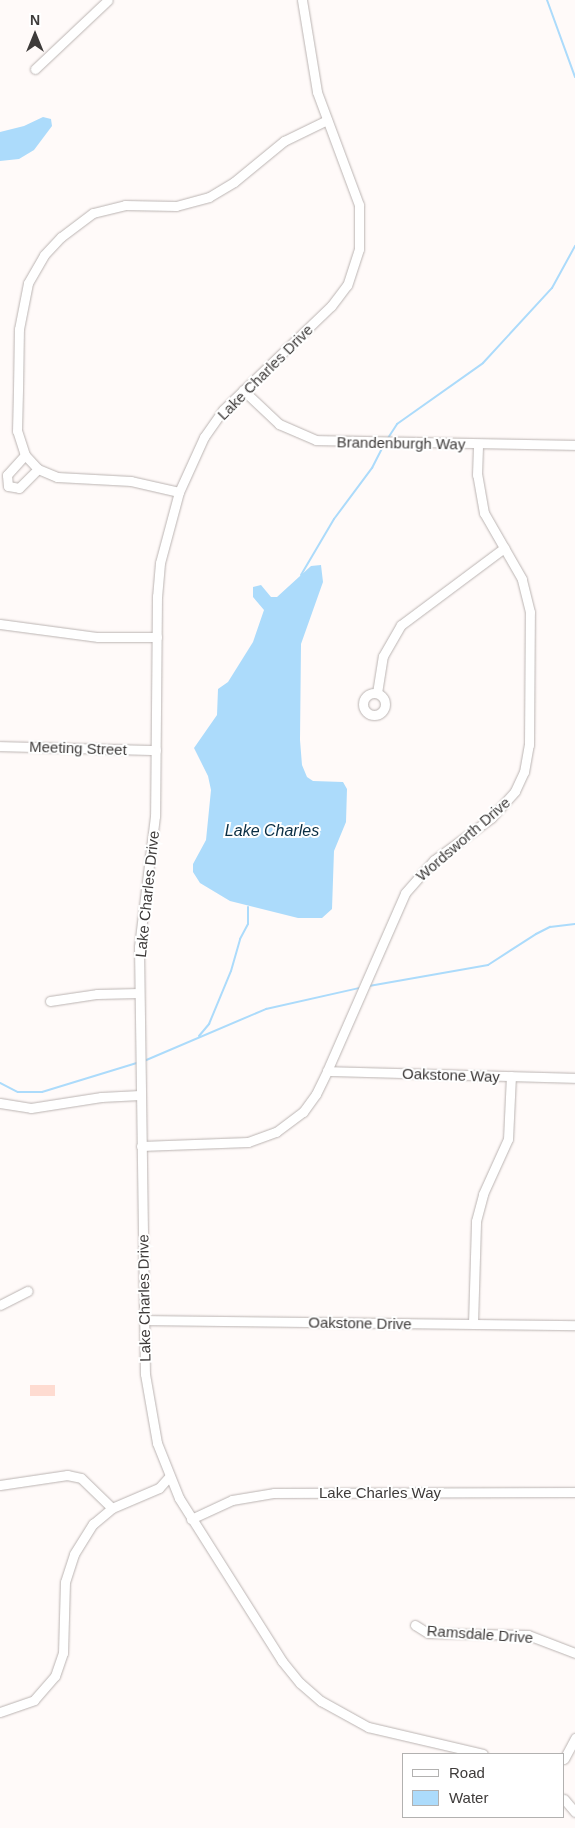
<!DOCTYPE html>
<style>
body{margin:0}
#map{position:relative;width:575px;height:1828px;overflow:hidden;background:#fffaf9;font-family:Arial,sans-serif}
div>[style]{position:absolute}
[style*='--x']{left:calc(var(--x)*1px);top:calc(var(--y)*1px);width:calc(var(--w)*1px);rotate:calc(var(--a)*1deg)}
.green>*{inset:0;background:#fedbd1;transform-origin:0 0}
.water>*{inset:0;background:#acdbfb}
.stream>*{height:2px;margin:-1px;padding:0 1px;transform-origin:1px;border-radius:1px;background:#acdbfb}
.roads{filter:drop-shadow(0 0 1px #bbb4b2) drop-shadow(0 0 1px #bbb4b2)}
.minor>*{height:9px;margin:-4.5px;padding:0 4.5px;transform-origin:4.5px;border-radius:4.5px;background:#fff}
.minor>.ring{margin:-4.5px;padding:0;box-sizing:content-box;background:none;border:9px solid #fff;border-radius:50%}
span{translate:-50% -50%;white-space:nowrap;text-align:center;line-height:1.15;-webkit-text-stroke:4px #fff;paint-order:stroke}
.street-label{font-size:15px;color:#3e3b3a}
.water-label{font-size:16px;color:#092e44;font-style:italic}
.legend{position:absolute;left:402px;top:1753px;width:162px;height:65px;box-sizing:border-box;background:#fff;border:1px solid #b2b1b0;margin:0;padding:6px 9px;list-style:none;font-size:15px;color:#3e3b3a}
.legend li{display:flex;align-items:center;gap:10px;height:25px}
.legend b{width:25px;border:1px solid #b2b1b0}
.north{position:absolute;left:10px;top:10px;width:50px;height:50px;-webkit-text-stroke:4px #fff;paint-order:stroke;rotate:0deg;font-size:14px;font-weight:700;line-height:20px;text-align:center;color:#3e3b3a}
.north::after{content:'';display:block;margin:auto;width:18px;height:22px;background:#3e3b3a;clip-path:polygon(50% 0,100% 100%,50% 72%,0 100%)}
</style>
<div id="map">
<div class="green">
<div style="left:30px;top:1385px;width:25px;height:11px"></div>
</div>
<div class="water">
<div style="clip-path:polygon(43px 117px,51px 119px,52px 126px,34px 150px,19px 159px,0 161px,0 132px,24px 126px)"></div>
<div style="clip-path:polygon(321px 565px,323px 582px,301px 644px,300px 740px,302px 765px,307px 777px,313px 781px,343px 782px,347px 789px,346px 822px,334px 851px,332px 909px,322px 918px,298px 918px,230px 901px,200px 883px,193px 872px,193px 864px,206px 840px,211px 790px,208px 776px,194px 748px,217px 715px,218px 689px,228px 682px,253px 642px,264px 610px,253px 597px,253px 587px,261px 585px,271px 597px,277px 597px,311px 566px)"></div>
</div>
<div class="stream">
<div style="--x:547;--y:0;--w:82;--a:70"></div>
<div style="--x:388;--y:438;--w:17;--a:-57"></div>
<div style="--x:397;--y:424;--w:105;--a:-35.3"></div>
<div style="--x:483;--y:363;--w:102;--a:-47.4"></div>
<div style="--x:552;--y:288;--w:48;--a:-61.3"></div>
<div style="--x:301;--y:575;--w:65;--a:-59.5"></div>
<div style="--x:334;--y:519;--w:64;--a:-53.3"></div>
<div style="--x:372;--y:468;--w:27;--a:-63"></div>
<div style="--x:369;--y:986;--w:121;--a:-10"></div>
<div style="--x:488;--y:965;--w:57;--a:-32.9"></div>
<div style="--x:536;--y:934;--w:16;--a:-27"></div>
<div style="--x:550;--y:927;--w:25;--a:-7"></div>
<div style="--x:199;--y:1036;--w:16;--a:-50"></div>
<div style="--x:209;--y:1024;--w:57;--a:-67.5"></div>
<div style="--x:231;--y:971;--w:33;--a:-74"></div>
<div style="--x:240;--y:939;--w:17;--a:-62"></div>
<div style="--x:248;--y:924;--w:17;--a:-90"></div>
<div style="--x:144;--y:1061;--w:133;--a:-23.1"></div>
<div style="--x:266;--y:1009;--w:95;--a:-12.7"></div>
<div style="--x:0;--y:1083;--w:20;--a:27"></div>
<div style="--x:18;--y:1092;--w:24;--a:0"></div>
<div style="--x:42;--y:1092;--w:99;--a:-17"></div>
</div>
<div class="roads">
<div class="minor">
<div style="--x:302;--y:0;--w:93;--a:80.7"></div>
<div style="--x:317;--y:92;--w:121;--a:69.6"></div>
<div style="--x:359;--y:205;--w:44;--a:90"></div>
<div style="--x:359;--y:249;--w:38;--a:108"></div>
<div style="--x:347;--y:285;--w:26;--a:127"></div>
<div style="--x:331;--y:306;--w:150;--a:136.1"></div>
<div style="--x:223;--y:410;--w:33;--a:125"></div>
<div style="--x:204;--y:437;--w:60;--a:114.4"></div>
<div style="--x:179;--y:492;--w:73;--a:105"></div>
<div style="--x:160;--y:563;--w:33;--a:95"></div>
<div style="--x:157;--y:596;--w:220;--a:90.5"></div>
<div style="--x:155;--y:816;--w:132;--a:97"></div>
<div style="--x:139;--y:947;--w:427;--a:89.2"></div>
<div style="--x:145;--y:1374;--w:70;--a:80.1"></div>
<div style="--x:157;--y:1443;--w:59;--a:68.2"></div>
<div style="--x:179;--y:1498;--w:193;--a:57.7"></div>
<div style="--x:282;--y:1661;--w:28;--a:51"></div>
<div style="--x:300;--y:1683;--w:28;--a:41"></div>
<div style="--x:321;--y:1701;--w:54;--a:29"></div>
<div style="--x:368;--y:1727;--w:118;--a:13.2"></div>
<div style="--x:35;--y:69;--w:100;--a:-43.4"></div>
<div style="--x:243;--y:390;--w:50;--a:43.4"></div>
<div style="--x:279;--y:424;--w:40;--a:23.4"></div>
<div style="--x:316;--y:440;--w:259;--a:1.1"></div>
<div style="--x:25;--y:455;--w:27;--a:132"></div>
<div style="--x:7;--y:475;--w:11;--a:85"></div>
<div style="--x:8;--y:486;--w:11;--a:10"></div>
<div style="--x:19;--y:488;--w:27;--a:-45"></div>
<div style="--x:179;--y:492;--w:49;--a:-167.1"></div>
<div style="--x:131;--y:481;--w:74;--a:-176.9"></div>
<div style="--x:57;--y:477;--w:21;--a:-157"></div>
<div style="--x:38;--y:469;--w:19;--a:-133"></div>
<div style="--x:25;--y:455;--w:25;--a:-108"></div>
<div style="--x:17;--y:431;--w:41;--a:-88.6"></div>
<div style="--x:18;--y:390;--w:61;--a:-89.1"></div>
<div style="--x:19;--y:329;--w:47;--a:-78.9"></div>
<div style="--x:28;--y:283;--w:32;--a:-60"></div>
<div style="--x:44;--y:255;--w:25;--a:-47"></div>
<div style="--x:61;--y:237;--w:40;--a:-37"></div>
<div style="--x:93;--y:213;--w:33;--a:-14"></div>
<div style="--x:125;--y:205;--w:51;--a:1.1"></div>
<div style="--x:176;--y:206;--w:34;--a:-15"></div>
<div style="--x:209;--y:197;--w:29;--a:-31"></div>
<div style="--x:234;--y:182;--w:65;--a:-39.4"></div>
<div style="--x:284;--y:141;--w:48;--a:-26"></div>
<div style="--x:0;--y:624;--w:99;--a:7.6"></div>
<div style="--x:98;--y:637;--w:59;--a:0"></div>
<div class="ring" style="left:363px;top:693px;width:13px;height:13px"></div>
<div style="--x:377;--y:693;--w:37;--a:-81"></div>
<div style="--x:383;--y:656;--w:36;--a:-60"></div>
<div style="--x:401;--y:625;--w:129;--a:-36.8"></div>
<div style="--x:0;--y:746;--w:156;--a:1.5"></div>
<div style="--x:50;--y:1001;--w:48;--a:-8.5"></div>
<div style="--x:97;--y:994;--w:42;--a:-1.4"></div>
<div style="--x:327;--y:1071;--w:248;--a:1.6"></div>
<div style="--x:0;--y:1103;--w:31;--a:9"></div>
<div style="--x:31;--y:1108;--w:71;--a:-8.9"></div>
<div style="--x:101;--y:1097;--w:39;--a:-3"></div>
<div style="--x:141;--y:1146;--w:107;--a:-2.1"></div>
<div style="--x:248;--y:1142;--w:30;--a:-20"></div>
<div style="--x:276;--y:1132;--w:34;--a:-37"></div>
<div style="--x:303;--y:1112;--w:22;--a:-54"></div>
<div style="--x:316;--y:1094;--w:25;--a:-64"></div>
<div style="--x:327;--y:1071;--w:194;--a:-66.3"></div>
<div style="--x:405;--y:893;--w:44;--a:-48.7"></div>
<div style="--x:434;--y:860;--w:71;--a:-36.4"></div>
<div style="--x:491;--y:818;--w:36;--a:-48"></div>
<div style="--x:515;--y:791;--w:21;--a:-65"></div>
<div style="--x:524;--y:772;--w:27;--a:-80"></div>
<div style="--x:529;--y:745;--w:133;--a:-89.6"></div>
<div style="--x:530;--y:612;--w:34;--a:-104"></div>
<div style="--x:522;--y:579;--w:76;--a:-119.9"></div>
<div style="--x:484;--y:513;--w:39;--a:-100"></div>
<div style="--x:477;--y:475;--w:31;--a:-88"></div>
<div style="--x:0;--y:1305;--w:31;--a:-27"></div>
<div style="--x:144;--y:1320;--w:431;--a:0.7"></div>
<div style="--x:473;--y:1324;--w:103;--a:-88.3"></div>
<div style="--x:476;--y:1221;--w:28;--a:-75"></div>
<div style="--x:483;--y:1194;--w:60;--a:-65.6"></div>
<div style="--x:508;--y:1139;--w:63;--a:-87.3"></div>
<div style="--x:0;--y:1485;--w:68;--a:-8.5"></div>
<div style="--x:67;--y:1475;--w:14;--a:12"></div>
<div style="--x:81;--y:1478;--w:43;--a:44.1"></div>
<div style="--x:191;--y:1519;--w:45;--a:-24.9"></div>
<div style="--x:232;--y:1500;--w:43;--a:-9.5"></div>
<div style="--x:274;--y:1493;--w:301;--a:-0.2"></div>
<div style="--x:415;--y:1625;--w:15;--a:32"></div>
<div style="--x:428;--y:1633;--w:100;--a:1.1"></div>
<div style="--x:528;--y:1635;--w:50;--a:21"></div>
<div style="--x:0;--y:1712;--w:36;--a:-19"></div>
<div style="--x:34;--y:1700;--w:32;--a:-49"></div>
<div style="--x:55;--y:1676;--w:24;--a:-71"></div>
<div style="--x:63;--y:1653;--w:71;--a:-88.4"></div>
<div style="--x:65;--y:1582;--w:29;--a:-72"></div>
<div style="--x:74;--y:1554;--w:36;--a:-58"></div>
<div style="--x:93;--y:1524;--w:25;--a:-40"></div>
<div style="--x:112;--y:1508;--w:51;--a:-23.1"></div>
<div style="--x:159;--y:1488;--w:15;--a:-48"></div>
<div style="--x:564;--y:1759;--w:24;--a:-62"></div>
<div style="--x:564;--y:1799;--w:17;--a:50"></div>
</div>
</div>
<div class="street-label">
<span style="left:265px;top:372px;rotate:-45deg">Lake Charles Drive</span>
<span style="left:401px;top:443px;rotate:1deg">Brandenburgh Way</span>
<span style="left:78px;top:748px;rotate:2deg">Meeting Street</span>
<span style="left:463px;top:839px;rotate:-41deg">Wordsworth Drive</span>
<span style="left:147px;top:894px;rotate:-84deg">Lake Charles Drive</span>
<span style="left:451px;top:1075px;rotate:2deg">Oakstone Way</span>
<span style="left:144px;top:1298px;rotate:-91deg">Lake Charles Drive</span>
<span style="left:360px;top:1323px;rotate:1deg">Oakstone Drive</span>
<span style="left:380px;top:1493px">Lake Charles Way</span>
<span style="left:480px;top:1634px;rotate:4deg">Ramsdale Drive</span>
</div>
<div class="water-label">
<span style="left:272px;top:831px">Lake Charles</span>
</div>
<ul class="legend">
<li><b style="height:6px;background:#fff"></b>Road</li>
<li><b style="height:14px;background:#acdbfb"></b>Water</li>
</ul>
<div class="north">N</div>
</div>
